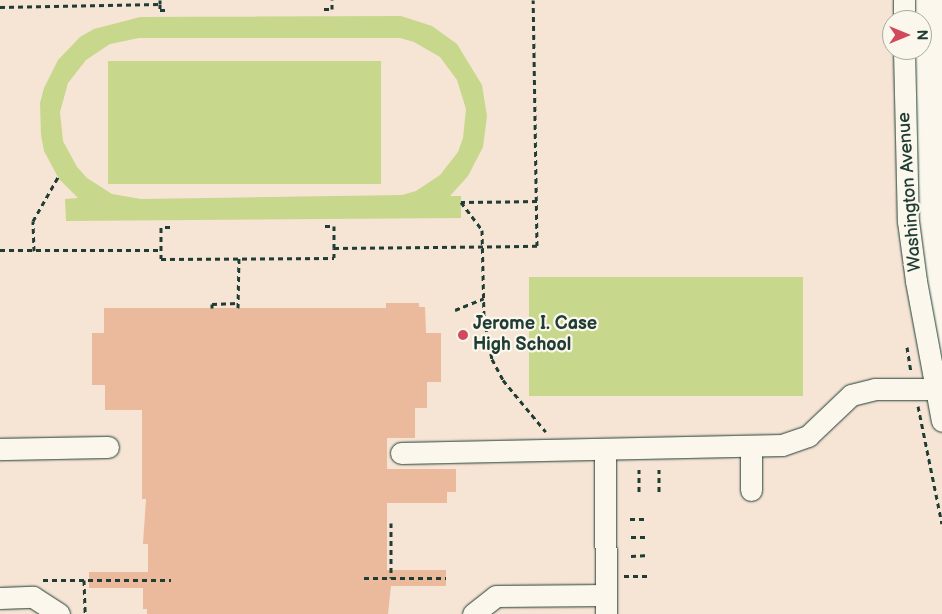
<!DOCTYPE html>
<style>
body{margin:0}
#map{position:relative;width:942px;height:614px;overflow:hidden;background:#fbf7ec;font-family:"Balsamiq Sans",sans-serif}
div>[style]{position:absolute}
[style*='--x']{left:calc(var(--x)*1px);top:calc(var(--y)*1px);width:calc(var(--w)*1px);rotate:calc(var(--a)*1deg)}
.built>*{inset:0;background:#f6e4d4}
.green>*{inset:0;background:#c7d88c;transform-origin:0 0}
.building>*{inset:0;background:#ebb99c}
.path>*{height:3px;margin-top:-1.5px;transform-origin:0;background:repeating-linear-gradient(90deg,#1f3d34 0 5px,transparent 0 9px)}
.roads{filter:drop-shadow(0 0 1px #1f3d34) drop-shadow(0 0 1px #1f3d34)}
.minor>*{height:21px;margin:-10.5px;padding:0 10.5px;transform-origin:10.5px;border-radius:10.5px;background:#fbf7ec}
.dots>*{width:14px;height:14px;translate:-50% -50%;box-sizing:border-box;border:2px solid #fbf7ec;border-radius:50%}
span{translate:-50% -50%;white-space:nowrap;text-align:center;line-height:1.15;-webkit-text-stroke:4.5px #fbf7ec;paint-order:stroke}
.street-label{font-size:18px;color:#1f3d34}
.poi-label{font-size:18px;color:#1f3d34;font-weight:700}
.left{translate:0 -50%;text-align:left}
.north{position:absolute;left:882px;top:10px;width:50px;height:50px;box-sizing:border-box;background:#fbf7ec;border:1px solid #a3ada2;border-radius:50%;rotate:90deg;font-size:14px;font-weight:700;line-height:20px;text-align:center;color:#1f3d34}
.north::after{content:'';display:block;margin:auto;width:18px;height:22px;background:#d1495b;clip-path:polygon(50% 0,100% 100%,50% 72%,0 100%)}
</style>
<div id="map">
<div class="built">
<div style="clip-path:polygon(0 0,904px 0,904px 20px,892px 20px,892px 50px,904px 50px,908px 221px,942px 421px,942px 614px,0 614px)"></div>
</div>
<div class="green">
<div style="clip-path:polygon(evenodd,401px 16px,432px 26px,457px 44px,482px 85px,487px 116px,483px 147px,468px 176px,450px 196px,461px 196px,461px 218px,66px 221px,65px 199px,78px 198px,59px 179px,44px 151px,41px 135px,40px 103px,44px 88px,58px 60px,80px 37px,94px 29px,140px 17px,401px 16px,139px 38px,400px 38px,414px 42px,440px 57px,457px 80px,466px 109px,463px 138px,458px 152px,440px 175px,416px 191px,402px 195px,141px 199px,112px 194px,87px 178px,77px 167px,63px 141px,60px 112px,68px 83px,86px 60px,110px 44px,139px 38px)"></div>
<div style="left:108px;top:61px;width:273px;height:123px"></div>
<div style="left:803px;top:277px;width:119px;height:274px;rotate:90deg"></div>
</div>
<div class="building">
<div style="clip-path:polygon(386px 303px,419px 303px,419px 307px,425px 307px,426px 333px,441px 333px,441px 382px,427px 382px,427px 408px,415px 408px,415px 438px,387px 438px,387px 469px,456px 469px,456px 492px,447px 492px,447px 503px,387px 503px,387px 570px,446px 570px,446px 586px,391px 586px,388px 614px,147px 614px,147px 609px,143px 609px,143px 588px,89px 588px,89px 572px,148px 572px,148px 544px,143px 544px,146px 499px,142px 499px,142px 410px,105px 410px,105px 385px,92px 385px,92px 333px,104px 333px,104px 308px,386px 308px)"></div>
</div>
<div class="path">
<div style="--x:160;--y:4;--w:6;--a:90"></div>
<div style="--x:160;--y:10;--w:8;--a:0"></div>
<div style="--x:0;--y:7;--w:160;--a:-1.1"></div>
<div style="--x:160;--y:4;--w:4;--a:-90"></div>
<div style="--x:324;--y:9;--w:8;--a:0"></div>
<div style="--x:332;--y:9;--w:9;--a:-90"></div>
<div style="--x:537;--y:201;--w:76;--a:179.2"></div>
<div style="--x:461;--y:202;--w:35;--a:53"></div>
<div style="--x:482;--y:230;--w:88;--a:88.7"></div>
<div style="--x:484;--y:318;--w:42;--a:79"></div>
<div style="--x:492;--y:359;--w:24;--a:62"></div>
<div style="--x:503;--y:380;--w:67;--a:50.4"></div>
<div style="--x:325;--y:226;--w:9;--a:0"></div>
<div style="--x:334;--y:226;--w:22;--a:90"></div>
<div style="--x:334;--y:248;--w:203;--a:-0.6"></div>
<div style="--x:537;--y:246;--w:246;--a:-90.9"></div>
<div style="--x:170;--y:227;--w:9;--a:180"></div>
<div style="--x:161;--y:227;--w:32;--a:90"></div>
<div style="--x:161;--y:259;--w:173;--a:-0.3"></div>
<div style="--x:334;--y:258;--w:10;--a:-90"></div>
<div style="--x:0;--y:250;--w:161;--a:0"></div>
<div style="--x:34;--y:251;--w:30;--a:-92"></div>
<div style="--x:33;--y:221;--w:51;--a:-60.4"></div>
<div style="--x:212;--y:308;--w:4;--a:-90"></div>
<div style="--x:212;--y:304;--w:26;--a:-2"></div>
<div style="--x:238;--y:308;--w:50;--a:-88.9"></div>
<div style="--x:455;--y:310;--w:31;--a:-22"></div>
<div style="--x:907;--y:347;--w:24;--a:81"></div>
<div style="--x:918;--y:406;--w:120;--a:78.5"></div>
<div style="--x:639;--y:469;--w:23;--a:90"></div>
<div style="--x:659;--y:469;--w:23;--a:90"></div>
<div style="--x:630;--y:519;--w:18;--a:0"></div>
<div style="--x:391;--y:523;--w:55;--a:90"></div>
<div style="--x:631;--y:537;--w:18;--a:0"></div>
<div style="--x:631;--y:556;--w:18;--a:-3"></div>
<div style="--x:624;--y:576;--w:25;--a:0"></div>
<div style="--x:364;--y:578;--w:82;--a:0"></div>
<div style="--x:43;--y:580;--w:128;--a:0"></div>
<div style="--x:84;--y:580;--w:34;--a:88"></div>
</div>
<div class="roads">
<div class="minor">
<div style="--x:904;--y:20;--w:20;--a:-90"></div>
<div style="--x:904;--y:50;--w:171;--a:88.7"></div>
<div style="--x:908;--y:221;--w:61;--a:82.4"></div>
<div style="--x:916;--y:281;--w:142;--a:79.5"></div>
<div style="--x:751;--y:448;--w:42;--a:90"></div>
<div style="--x:0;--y:449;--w:108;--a:-1.1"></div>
<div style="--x:605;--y:449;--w:165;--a:89.7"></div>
<div style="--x:401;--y:453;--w:381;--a:-1.2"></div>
<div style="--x:782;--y:445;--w:28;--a:-19"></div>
<div style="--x:808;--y:436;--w:59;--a:-43.6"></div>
<div style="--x:851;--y:395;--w:25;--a:-14"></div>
<div style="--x:875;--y:389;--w:60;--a:0"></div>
<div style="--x:0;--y:598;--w:33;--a:-2"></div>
<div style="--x:33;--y:597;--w:31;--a:33"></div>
<div style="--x:473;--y:614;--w:29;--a:-38"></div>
<div style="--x:496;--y:596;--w:110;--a:-0.5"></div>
</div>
</div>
<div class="dots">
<div style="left:463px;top:335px;background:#d1495b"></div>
</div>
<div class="street-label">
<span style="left:910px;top:192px;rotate:-94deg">Washington Avenue</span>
</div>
<div class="poi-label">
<span class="left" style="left:473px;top:335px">Jerome I. Case<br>High School</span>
</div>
<div class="north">N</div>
</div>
